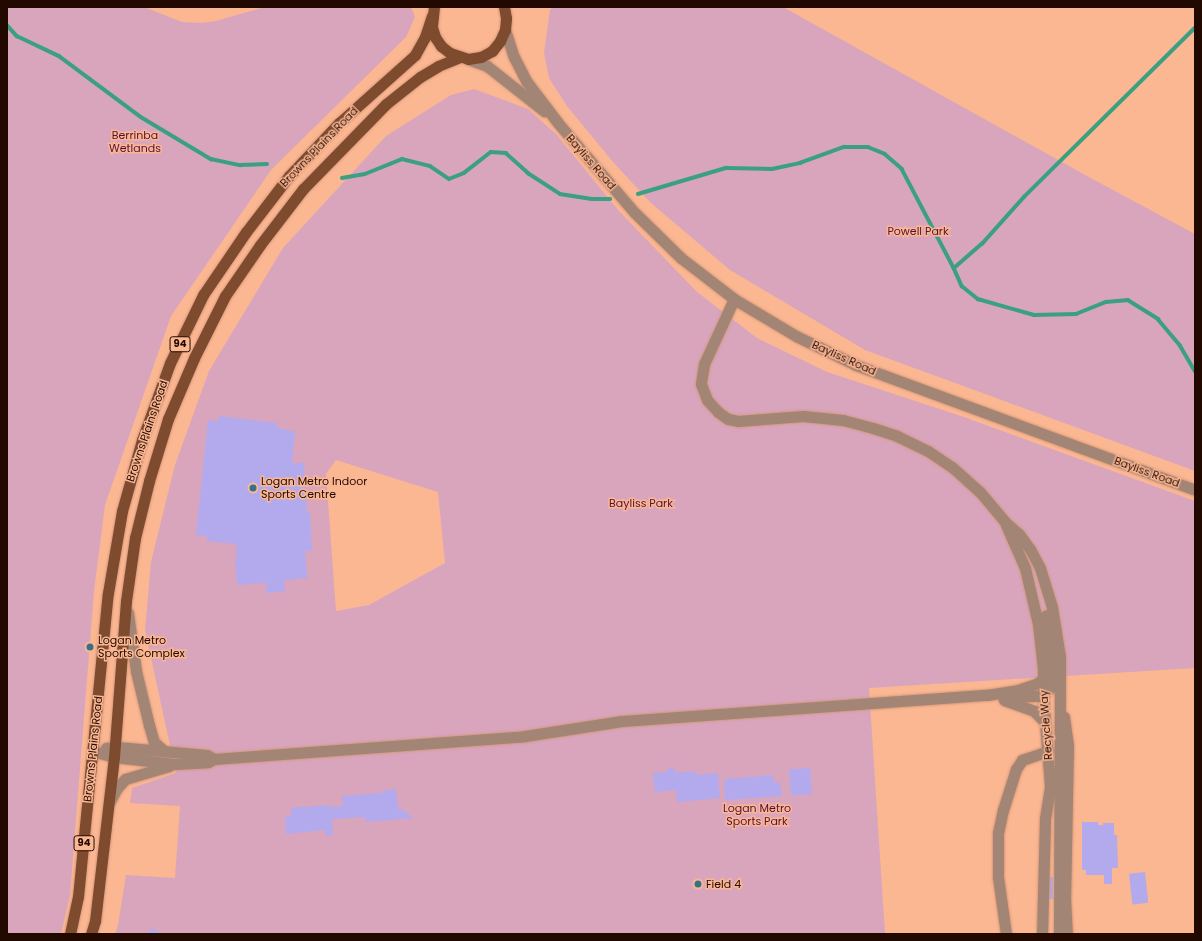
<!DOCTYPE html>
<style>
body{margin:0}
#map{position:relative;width:1202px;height:941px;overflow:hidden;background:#fbb692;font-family:Poppins,sans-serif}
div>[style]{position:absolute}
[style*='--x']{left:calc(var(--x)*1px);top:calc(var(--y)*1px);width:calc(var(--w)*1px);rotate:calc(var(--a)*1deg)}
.green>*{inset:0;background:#d8a5bd}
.stream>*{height:3.5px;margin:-1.75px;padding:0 1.75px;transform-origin:1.75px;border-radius:1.75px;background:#3ba081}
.building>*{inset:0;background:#b2aaed;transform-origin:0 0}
.roads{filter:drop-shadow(0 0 1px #d49778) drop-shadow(0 0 1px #d49778)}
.minor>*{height:11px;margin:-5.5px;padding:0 5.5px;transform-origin:5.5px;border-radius:5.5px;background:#a28575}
.tertiary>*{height:11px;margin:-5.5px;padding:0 5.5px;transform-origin:5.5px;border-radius:5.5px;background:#a28575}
.primary>*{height:11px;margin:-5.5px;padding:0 5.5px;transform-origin:5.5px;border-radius:5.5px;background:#7e4b2f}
.dots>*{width:11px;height:11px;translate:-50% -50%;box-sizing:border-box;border:2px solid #fbb692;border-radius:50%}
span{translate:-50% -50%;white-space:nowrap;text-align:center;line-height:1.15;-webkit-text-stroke:3px #fbb692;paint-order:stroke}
.shield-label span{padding:1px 3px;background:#fbb692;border:1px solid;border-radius:3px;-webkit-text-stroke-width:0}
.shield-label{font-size:10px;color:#210900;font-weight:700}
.park-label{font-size:11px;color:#541038}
.street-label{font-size:11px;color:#210900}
.poi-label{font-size:11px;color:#210900}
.left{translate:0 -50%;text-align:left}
.frame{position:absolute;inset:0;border:8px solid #210900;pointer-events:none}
</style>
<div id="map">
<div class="green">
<div style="clip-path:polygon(7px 7px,144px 7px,182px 22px,201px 23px,216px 21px,265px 7px,411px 7px,415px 17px,406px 37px,271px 170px,171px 316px,105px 505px,94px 591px,70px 895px,61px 934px,7px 934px)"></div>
<div style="clip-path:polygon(553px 7px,783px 7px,1087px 176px,1195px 234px,1195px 471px,865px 350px,730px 270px,651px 203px,613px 162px,567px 106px,549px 78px,544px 53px,550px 10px)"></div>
<div style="clip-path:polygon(evenodd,474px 89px,528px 109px,556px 134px,619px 211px,697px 292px,757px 338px,827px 372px,964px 417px,1195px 501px,1195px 668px,869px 688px,885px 934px,115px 934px,118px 925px,126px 875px,175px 878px,180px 806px,130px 803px,132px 788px,176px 773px,145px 630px,151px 562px,175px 465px,209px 371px,283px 248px,386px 136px,451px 95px,474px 89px,336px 460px,438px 492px,445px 563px,369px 605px,336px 611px,326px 474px,336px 460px)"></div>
</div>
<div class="stream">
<div style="--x:7;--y:25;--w:15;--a:48"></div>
<div style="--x:17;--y:36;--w:47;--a:25.5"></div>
<div style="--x:59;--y:56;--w:102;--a:36.6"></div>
<div style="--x:141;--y:117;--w:82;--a:31"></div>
<div style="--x:211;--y:159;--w:30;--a:12"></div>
<div style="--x:240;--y:165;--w:27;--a:-2"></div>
<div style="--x:342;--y:178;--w:23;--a:-10"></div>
<div style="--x:365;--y:174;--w:40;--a:-22"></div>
<div style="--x:402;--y:159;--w:29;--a:14"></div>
<div style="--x:430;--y:166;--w:23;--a:34"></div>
<div style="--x:449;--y:179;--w:16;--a:-22"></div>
<div style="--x:464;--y:173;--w:34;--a:-38"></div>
<div style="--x:491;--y:152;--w:15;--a:4"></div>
<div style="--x:506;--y:153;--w:30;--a:42"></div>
<div style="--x:528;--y:173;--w:38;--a:33"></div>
<div style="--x:560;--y:194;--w:32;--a:9"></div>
<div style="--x:592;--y:199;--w:18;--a:0"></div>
<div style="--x:638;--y:194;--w:92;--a:-16.5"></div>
<div style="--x:726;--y:168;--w:46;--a:1.2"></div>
<div style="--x:772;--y:169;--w:29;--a:-12"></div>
<div style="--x:800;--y:163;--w:47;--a:-20"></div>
<div style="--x:844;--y:147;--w:24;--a:0"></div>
<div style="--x:868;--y:147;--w:18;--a:22"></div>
<div style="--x:885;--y:154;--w:23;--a:41"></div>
<div style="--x:902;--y:169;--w:112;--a:62.3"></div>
<div style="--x:954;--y:268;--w:20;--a:66"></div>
<div style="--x:962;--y:286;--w:21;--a:39"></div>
<div style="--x:978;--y:299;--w:58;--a:15.9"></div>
<div style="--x:1034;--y:315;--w:42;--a:-1.4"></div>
<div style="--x:1076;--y:314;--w:32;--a:-22"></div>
<div style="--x:1106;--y:302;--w:22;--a:-5"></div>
<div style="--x:1128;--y:300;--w:36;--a:32"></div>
<div style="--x:1158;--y:319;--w:34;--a:50"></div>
<div style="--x:1180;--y:345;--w:30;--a:60"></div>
<div style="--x:954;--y:268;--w:37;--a:-41"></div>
<div style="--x:982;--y:244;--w:63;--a:-48.2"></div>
<div style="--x:1024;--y:197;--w:240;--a:-44.7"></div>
</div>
<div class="building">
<div style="clip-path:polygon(219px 416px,277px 423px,276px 427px,295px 432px,292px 463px,304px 463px,307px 512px,310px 513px,312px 551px,305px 551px,307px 578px,284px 580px,285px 591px,266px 593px,266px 583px,237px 585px,235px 559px,237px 559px,236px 544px,207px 541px,207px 536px,196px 535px,208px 420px,218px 422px)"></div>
<div style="clip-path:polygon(674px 767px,675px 773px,695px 771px,695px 775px,718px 773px,720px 798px,677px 802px,676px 790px,655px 792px,653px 775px,655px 773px,668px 772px,668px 768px)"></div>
<div style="left:810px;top:768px;width:26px;height:21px;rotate:86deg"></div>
<div style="clip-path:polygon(773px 775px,774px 783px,780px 782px,782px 796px,725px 800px,724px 779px)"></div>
<div style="clip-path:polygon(396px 789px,398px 809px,402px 809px,414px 818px,365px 822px,365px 817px,332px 819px,333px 835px,326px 836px,325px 830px,286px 834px,285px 817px,291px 816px,291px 808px,330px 805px,331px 807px,343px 806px,342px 796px,382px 793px,382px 791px)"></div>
<div style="clip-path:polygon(1082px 822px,1098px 822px,1098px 825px,1103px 825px,1103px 823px,1114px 823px,1114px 835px,1117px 835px,1118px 868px,1112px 868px,1112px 884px,1104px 884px,1104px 875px,1086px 875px,1086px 870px,1082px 870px)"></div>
<div style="left:1145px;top:872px;width:31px;height:16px;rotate:84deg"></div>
<div style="left:1046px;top:877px;width:7px;height:22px"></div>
<div style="clip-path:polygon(151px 928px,163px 934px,149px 934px)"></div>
</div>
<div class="roads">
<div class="minor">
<div style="--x:734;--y:299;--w:72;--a:114.8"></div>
<div style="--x:704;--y:364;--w:20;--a:99"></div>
<div style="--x:701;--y:384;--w:17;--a:69"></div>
<div style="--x:707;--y:400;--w:16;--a:47"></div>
<div style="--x:718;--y:412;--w:12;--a:35"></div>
<div style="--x:728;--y:419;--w:10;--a:11"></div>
<div style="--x:738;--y:421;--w:65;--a:-4.4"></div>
<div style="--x:803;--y:416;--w:40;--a:5.7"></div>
<div style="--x:843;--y:420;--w:31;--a:15"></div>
<div style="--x:873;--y:428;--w:25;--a:18"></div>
<div style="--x:897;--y:436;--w:34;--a:26"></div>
<div style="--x:928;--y:451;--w:29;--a:34"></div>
<div style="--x:952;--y:467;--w:38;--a:42"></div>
<div style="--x:980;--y:492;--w:39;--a:50"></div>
<div style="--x:1005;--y:522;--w:18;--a:41"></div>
<div style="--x:1019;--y:534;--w:19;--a:54"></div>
<div style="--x:1030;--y:549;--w:21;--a:62"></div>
<div style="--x:1040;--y:568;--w:41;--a:72.9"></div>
<div style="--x:1052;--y:607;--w:51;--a:80.9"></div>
<div style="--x:1060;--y:657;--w:277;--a:90.2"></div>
<div style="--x:1006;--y:525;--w:47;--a:66.2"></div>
<div style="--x:1025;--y:568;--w:57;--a:76.9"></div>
<div style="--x:1038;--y:624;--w:45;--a:83.7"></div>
<div style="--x:1043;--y:669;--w:26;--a:90"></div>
<div style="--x:1043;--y:695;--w:92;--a:85.6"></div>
<div style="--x:1050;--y:787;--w:33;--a:99"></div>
<div style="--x:1045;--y:820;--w:114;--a:91.5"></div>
<div style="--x:128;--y:613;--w:59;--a:82.1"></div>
<div style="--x:136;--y:671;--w:56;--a:76.5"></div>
<div style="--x:149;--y:725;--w:18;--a:74"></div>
<div style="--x:154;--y:742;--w:13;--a:42"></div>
<div style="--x:1003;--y:697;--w:36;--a:-2"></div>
<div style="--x:1039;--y:696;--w:4;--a:-14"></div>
<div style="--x:1043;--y:695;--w:10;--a:-45"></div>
<div style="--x:1050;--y:688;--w:7;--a:-74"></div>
<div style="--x:1052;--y:681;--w:40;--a:-92.9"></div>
<div style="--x:1050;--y:641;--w:26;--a:-99"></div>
<div style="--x:1004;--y:700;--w:32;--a:20"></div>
<div style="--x:1034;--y:711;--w:16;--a:45"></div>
<div style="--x:1064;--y:717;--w:29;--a:82"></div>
<div style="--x:1068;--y:746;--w:152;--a:91.1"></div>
<div style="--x:1065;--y:898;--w:36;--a:87"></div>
<div style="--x:106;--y:748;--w:9;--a:-6"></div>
<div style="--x:115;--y:747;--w:13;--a:4"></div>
<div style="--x:128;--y:748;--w:79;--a:5.1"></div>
<div style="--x:207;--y:755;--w:8;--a:30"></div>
<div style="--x:93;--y:751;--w:22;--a:16"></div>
<div style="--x:114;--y:757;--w:61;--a:6.5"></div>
<div style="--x:175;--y:764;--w:33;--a:-3"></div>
<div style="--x:208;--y:762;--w:7;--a:-27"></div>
<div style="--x:214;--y:759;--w:312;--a:-4.2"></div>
<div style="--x:525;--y:736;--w:98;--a:-8.8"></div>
<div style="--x:622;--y:721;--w:366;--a:-4.1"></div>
<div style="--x:987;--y:695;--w:31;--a:-9"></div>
<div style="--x:1018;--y:690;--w:21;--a:-19"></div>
<div style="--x:1038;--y:683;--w:7;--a:-45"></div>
<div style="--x:109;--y:803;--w:17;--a:-62"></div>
<div style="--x:117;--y:788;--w:12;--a:-48"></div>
<div style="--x:125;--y:779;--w:46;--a:-16.5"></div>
<div style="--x:1006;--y:934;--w:58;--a:-98"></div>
<div style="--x:998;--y:877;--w:44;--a:-90"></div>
<div style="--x:998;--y:833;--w:24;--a:-78"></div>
<div style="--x:1003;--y:810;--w:43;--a:-72.4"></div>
<div style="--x:1016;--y:769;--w:11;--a:-56"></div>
<div style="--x:1022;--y:760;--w:28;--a:-19"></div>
</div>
<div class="tertiary">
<div style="--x:505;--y:30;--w:28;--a:72"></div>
<div style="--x:514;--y:57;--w:28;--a:63"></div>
<div style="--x:527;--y:82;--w:51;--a:52.9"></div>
<div style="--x:558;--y:123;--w:118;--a:49.5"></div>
<div style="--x:635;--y:213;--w:64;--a:44.4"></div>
<div style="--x:681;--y:258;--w:67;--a:37.7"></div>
<div style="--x:734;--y:299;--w:72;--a:30.8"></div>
<div style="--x:796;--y:336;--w:67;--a:25.8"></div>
<div style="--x:856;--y:365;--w:361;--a:20.2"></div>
<div style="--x:468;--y:59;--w:20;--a:20"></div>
<div style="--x:487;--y:66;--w:73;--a:38.3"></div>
</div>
<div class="primary">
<div style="--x:434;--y:7;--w:20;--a:96"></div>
<div style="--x:432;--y:27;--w:10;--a:73"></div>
<div style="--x:435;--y:37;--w:11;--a:56"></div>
<div style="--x:441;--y:46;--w:11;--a:38"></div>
<div style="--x:450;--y:53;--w:19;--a:18"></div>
<div style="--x:468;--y:59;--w:13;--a:-9"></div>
<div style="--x:481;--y:57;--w:13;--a:-29"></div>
<div style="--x:492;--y:51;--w:13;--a:-51"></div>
<div style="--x:500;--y:41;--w:12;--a:-66"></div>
<div style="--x:505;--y:30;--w:12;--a:-85"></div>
<div style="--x:506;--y:18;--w:11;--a:-100"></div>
<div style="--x:70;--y:934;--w:38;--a:-78"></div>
<div style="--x:78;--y:897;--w:305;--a:-84.4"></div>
<div style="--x:108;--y:593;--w:83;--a:-80.3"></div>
<div style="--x:122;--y:511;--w:74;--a:-74.3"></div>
<div style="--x:142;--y:440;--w:82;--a:-70"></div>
<div style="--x:170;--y:363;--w:76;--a:-64.1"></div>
<div style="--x:203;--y:295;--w:76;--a:-55.7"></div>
<div style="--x:246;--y:232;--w:71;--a:-52.5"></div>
<div style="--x:289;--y:176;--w:73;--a:-46.7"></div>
<div style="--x:339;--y:123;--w:102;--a:-41.8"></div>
<div style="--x:415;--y:55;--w:21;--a:-61"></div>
<div style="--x:425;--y:37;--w:22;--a:-72"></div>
<div style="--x:91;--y:934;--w:14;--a:-73"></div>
<div style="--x:95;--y:921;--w:165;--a:-83.4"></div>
<div style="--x:114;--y:757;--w:156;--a:-85.6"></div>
<div style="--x:126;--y:601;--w:64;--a:-81.9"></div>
<div style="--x:135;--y:538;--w:59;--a:-76.2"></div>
<div style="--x:149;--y:481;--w:65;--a:-73"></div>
<div style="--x:168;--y:419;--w:66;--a:-66.9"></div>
<div style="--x:194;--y:358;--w:69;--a:-63.4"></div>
<div style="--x:225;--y:296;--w:62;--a:-55.5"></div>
<div style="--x:260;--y:245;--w:71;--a:-52.5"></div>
<div style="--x:303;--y:189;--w:119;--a:-45.7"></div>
<div style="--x:386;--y:104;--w:43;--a:-38.5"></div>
<div style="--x:420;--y:77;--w:21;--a:-31"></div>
<div style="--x:438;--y:66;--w:24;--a:-22"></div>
</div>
</div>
<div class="dots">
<div style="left:253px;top:488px;background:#367089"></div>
<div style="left:90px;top:647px;background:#367089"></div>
<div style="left:698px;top:884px;background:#367089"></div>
</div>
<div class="shield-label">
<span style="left:180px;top:344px">94</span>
<span style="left:84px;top:843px">94</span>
</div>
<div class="park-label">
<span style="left:135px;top:142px">Berrinba<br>Wetlands</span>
<span style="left:918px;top:231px">Powell Park</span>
<span style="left:641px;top:503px">Bayliss Park</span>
<span style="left:757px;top:815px">Logan Metro<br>Sports Park</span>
</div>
<div class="street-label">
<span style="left:319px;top:147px;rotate:-46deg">Browns Plains Road</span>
<span style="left:591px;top:162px;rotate:49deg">Bayliss Road</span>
<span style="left:844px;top:358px;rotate:24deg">Bayliss Road</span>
<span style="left:147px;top:431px;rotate:-71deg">Browns Plains Road</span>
<span style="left:1147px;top:472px;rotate:20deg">Bayliss Road</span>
<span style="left:1046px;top:725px;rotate:-94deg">Recycle Way</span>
<span style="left:93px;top:749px;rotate:-84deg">Browns Plains Road</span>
</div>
<div class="poi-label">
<span class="left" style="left:261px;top:488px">Logan Metro Indoor<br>Sports Centre</span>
<span class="left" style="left:98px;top:647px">Logan Metro<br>Sports Complex</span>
<span class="left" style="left:706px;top:884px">Field 4</span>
</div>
<div class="frame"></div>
</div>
